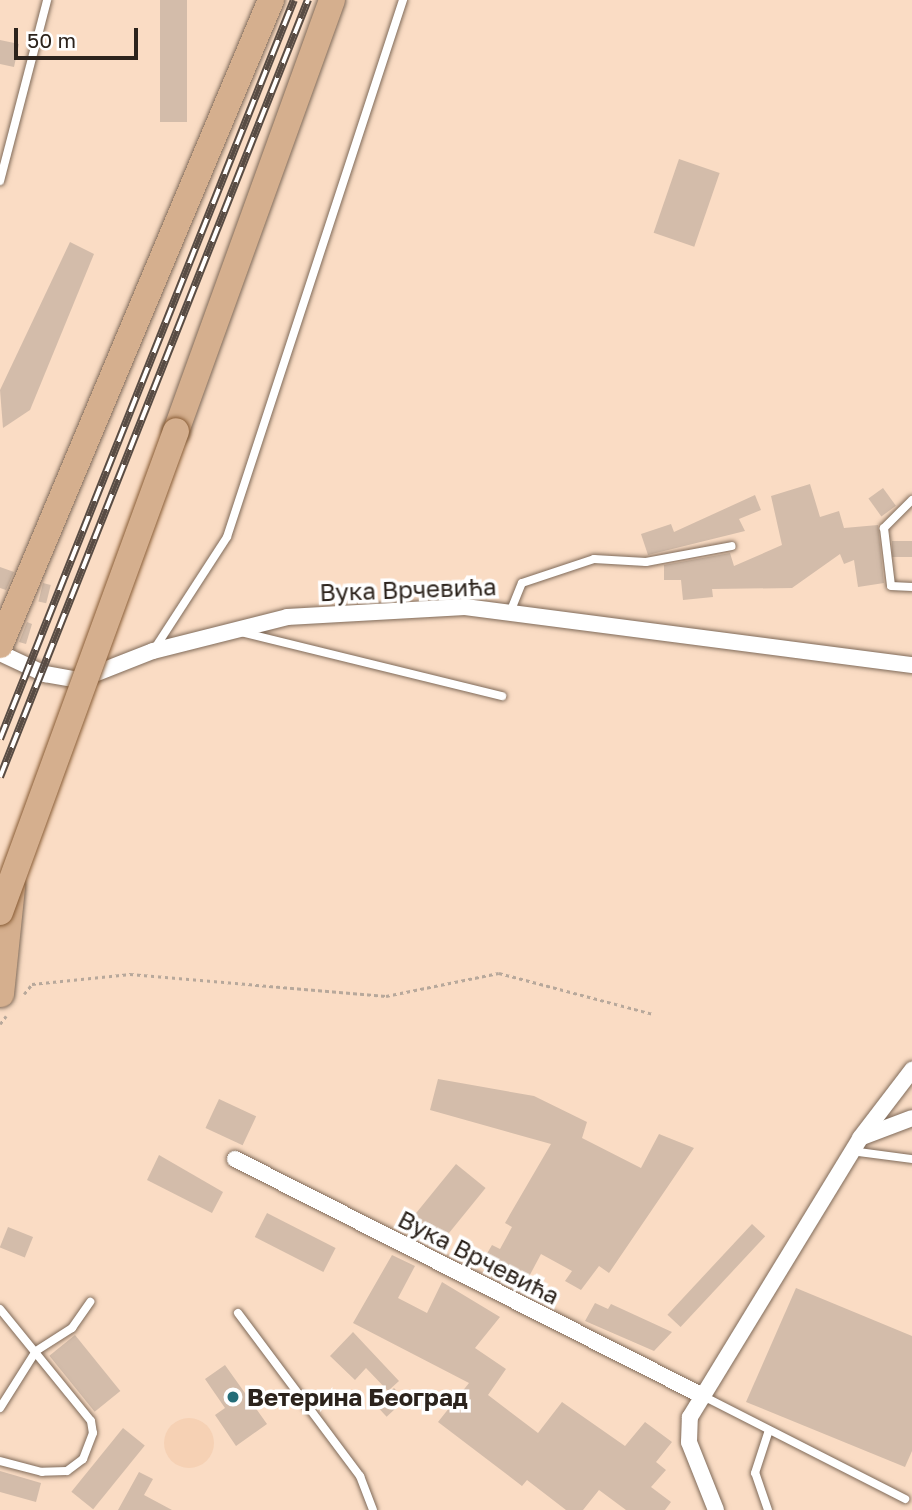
<!DOCTYPE html>
<meta charset="utf-8">
<style>
body{margin:0}
#map{position:relative;width:912px;height:1510px;overflow:hidden;background:#feebdc;font-family:"Golos Text",sans-serif}
div>[style]{position:absolute}
[style*='--x']{left:calc(var(--x)*1px);top:calc(var(--y)*1px);width:calc(var(--w)*1px);rotate:calc(var(--a)*1deg)}
.built>*{inset:0;background:#fadcc4;transform-origin:0 0}
.green>*{inset:0;background:#f6d1b4}
.round{border-radius:50%}
.building>*{inset:0;background:#d3bcaa;transform-origin:0 0}
.path>*{height:2.5px;margin-top:-1.25px;transform-origin:0;background:repeating-linear-gradient(90deg,#b7a89b 0 3.5px,transparent 0 7px)}
.roads{filter:drop-shadow(0 0 2px #7f6a59) drop-shadow(0 0 2px #7f6a59)}
.service>*{height:8px;margin:-4px;padding:0 4px;transform-origin:4px;border-radius:4px;background:#fff}
.minor>*{height:16px;margin:-8px;padding:0 8px;transform-origin:8px;border-radius:8px;background:#fff}
.primary>*{height:26px;margin:-13px;padding:0 13px;transform-origin:13px;border-radius:13px;background:#d5af8e}
.rail>*{height:8px;margin-top:-4px;transform-origin:0;background:repeating-linear-gradient(90deg,#fff 0 16px,#584c44 0 32px);box-sizing:border-box;border-block:2px solid #584c44}
.bridges{filter:drop-shadow(0 0 2px #885c35) drop-shadow(0 0 2px #885c35)}
.primary-bridge>*{height:26px;margin:-13px;padding:0 13px;transform-origin:13px;border-radius:13px;background:#d5af8e}
.dots>*{width:19px;height:19px;translate:-50% -50%;box-sizing:border-box;border:4px solid #fff;border-radius:50%}
span{translate:-50% -50%;white-space:nowrap;text-align:center;line-height:1.15;-webkit-text-stroke:7px #fff;paint-order:stroke}
.street-label{font-size:24px;color:#2c231c}
.poi-label{font-size:24px;color:#2c231c;font-weight:700}
.left{translate:0 -50%;text-align:left}
.scale{position:absolute;left:14px;top:28px;width:124px;height:32px;box-sizing:border-box;border:4px solid #2c231c;border-top:0;padding-left:9px;font-size:21px;line-height:24px;white-space:nowrap;color:#2c231c;-webkit-text-stroke:5px #fff;paint-order:stroke}
</style>
<div id="map">
<div class="built">
<div style="left:0;top:0;width:912px;height:1510px"></div>
</div>
<div class="green">
<div class="round" style="left:164px;top:1418px;width:50px;height:50px"></div>
</div>
<div class="building">
<div style="left:160px;top:0;width:27px;height:122px"></div>
<div style="clip-path:polygon(0 40px,19px 44px,14px 67px,0 64px)"></div>
<div style="left:679px;top:159px;width:43px;height:78px;rotate:19deg"></div>
<div style="clip-path:polygon(70px 242px,94px 254px,30px 410px,3px 428px,0 390px)"></div>
<div style="clip-path:polygon(810px 484px,820px 517px,839px 511px,844px 528px,878px 525px,884px 583px,858px 587px,854px 560px,844px 564px,840px 554px,792px 588px,712px 589px,713px 597px,683px 600px,681px 580px,664px 580px,664px 565px,730px 553px,734px 566px,782px 545px,771px 496px)"></div>
<div style="left:883px;top:488px;width:22px;height:18px;rotate:54deg"></div>
<div style="clip-path:polygon(755px 495px,761px 510px,739px 519px,745px 531px,648px 555px,641px 534px,671px 524px,674px 532px)"></div>
<div style="left:892px;top:541px;width:20px;height:16px"></div>
<div style="clip-path:polygon(0 567px,14px 572px,6px 590px,0 588px)"></div>
<div style="left:43px;top:583px;width:8px;height:19px;rotate:14deg"></div>
<div style="clip-path:polygon(27px 622px,32px 624px,26px 644px,19px 642px)"></div>
<div style="clip-path:polygon(438px 1079px,534px 1096px,587px 1122px,582px 1138px,641px 1168px,659px 1134px,694px 1148px,609px 1273px,599px 1266px,581px 1290px,565px 1281px,572px 1271px,541px 1254px,524px 1286px,482px 1262px,492px 1245px,500px 1249px,512px 1227px,505px 1223px,551px 1144px,430px 1110px)"></div>
<div style="left:219px;top:1099px;width:41px;height:32px;rotate:25deg"></div>
<div style="clip-path:polygon(159px 1155px,223px 1192px,212px 1213px,147px 1180px)"></div>
<div style="left:456px;top:1164px;width:38px;height:69px;rotate:39deg"></div>
<div style="left:267px;top:1213px;width:77px;height:27px;rotate:27deg"></div>
<div style="left:752px;top:1224px;width:18px;height:124px;rotate:43deg"></div>
<div style="left:8px;top:1227px;width:27px;height:22px;rotate:22deg"></div>
<div style="clip-path:polygon(392px 1255px,415px 1266px,398px 1298px,427px 1313px,442px 1282px,500px 1317px,475px 1348px,506px 1369px,488px 1395px,538px 1433px,562px 1402px,625px 1446px,645px 1422px,672px 1442px,656px 1462px,666px 1470px,651px 1487px,671px 1502px,665px 1510px,626px 1510px,599px 1490px,583px 1510px,566px 1510px,527px 1480px,522px 1486px,438px 1422px,469px 1383px,353px 1323px)"></div>
<div style="clip-path:polygon(796px 1288px,912px 1336px,912px 1451px,905px 1467px,746px 1402px)"></div>
<div style="clip-path:polygon(595px 1303px,608px 1309px,611px 1304px,672px 1332px,654px 1351px,585px 1321px)"></div>
<div style="clip-path:polygon(353px 1332px,399px 1381px,388px 1391px,366px 1368px,355px 1380px,330px 1356px)"></div>
<div style="left:75px;top:1335px;width:72px;height:33px;rotate:51deg"></div>
<div style="clip-path:polygon(225px 1365px,267px 1424px,236px 1446px,215px 1415px,225px 1408px,205px 1379px)"></div>
<div style="left:394px;top:1388px;width:16px;height:25px;rotate:47deg"></div>
<div style="left:123px;top:1428px;width:28px;height:82px;rotate:39deg"></div>
<div style="clip-path:polygon(0 1471px,41px 1483px,36px 1502px,0 1492px)"></div>
<div style="clip-path:polygon(139px 1472px,153px 1479px,144px 1495px,172px 1510px,118px 1510px)"></div>
</div>
<div class="path">
<div style="--x:24;--y:994;--w:13;--a:-51"></div>
<div style="--x:32;--y:984;--w:99;--a:-5.8"></div>
<div style="--x:130;--y:974;--w:257;--a:4.9"></div>
<div style="--x:386;--y:996;--w:115;--a:-11.5"></div>
<div style="--x:499;--y:973;--w:159;--a:14.9"></div>
<div style="--x:0;--y:1024;--w:10;--a:-53"></div>
</div>
<div class="roads">
<div class="service">
<div style="--x:0;--y:181;--w:187;--a:-75.4"></div>
<div style="--x:912;--y:500;--w:40;--a:135"></div>
<div style="--x:884;--y:528;--w:58;--a:83.1"></div>
<div style="--x:891;--y:586;--w:21;--a:3"></div>
<div style="--x:511;--y:610;--w:29;--a:-68"></div>
<div style="--x:522;--y:583;--w:76;--a:-18.4"></div>
<div style="--x:594;--y:559;--w:52;--a:3.3"></div>
<div style="--x:646;--y:562;--w:87;--a:-10.5"></div>
<div style="--x:241;--y:632;--w:269;--a:13.8"></div>
<div style="--x:155;--y:648;--w:132;--a:-57"></div>
<div style="--x:227;--y:537;--w:565;--a:-71.85"></div>
<div style="--x:851;--y:1151;--w:62;--a:7.5"></div>
<div style="--x:0;--y:1309;--w:144;--a:50.9"></div>
<div style="--x:91;--y:1421;--w:12;--a:81"></div>
<div style="--x:93;--y:1433;--w:28;--a:111"></div>
<div style="--x:83;--y:1459;--w:20;--a:143"></div>
<div style="--x:67;--y:1471;--w:25;--a:178"></div>
<div style="--x:42;--y:1472;--w:43;--a:-165.3"></div>
<div style="--x:238;--y:1313;--w:204;--a:53.2"></div>
<div style="--x:360;--y:1476;--w:36;--a:69"></div>
<div style="--x:703;--y:1396;--w:227;--a:27"></div>
<div style="--x:0;--y:1408;--w:67;--a:-57.7"></div>
<div style="--x:36;--y:1351;--w:43;--a:-32.6"></div>
<div style="--x:72;--y:1328;--w:32;--a:-55"></div>
<div style="--x:768;--y:1510;--w:39;--a:-109"></div>
<div style="--x:755;--y:1473;--w:45;--a:-72"></div>
</div>
<div class="minor">
<div style="--x:0;--y:653;--w:50;--a:25"></div>
<div style="--x:45;--y:674;--w:35;--a:10"></div>
<div style="--x:79;--y:680;--w:79;--a:-21.4"></div>
<div style="--x:153;--y:651;--w:138;--a:-14.2"></div>
<div style="--x:287;--y:617;--w:178;--a:-3.2"></div>
<div style="--x:465;--y:607;--w:451;--a:7.4"></div>
<div style="--x:862;--y:1137;--w:53;--a:-20.8"></div>
<div style="--x:235;--y:1159;--w:525;--a:26.86"></div>
<div style="--x:716;--y:1510;--w:73;--a:-111.7"></div>
<div style="--x:689;--y:1442;--w:25;--a:-88"></div>
<div style="--x:690;--y:1417;--w:327;--a:-58.6"></div>
<div style="--x:860;--y:1138;--w:86;--a:-52.6"></div>
</div>
<div class="primary">
<div style="--x:176;--y:431;--w:458;--a:-70.1"></div>
<div style="--x:0;--y:645;--w:700;--a:-67.21"></div>
<div style="--x:1;--y:994;--w:107;--a:-84.1"></div>
</div>
</div>
<div class="rail">
<div style="--x:0;--y:739;--w:795;--a:-68.31"></div>
<div style="--x:0;--y:777;--w:836;--a:-68.38"></div>
</div>
<div class="bridges">
<div class="primary-bridge">
<div style="--x:0;--y:912;--w:512;--a:-69.9"></div>
</div>
</div>
<div class="dots">
<div style="left:233px;top:1397px;background:#246d78"></div>
</div>
<div class="street-label">
<span style="left:408px;top:589px;rotate:-2deg">Вука Врчевића</span>
<span style="left:479px;top:1257px;rotate:27deg">Вука Врчевића</span>
</div>
<div class="poi-label">
<span class="left" style="left:247px;top:1397px">Ветерина Београд</span>
</div>
<div class="scale">50 m</div>
</div>
